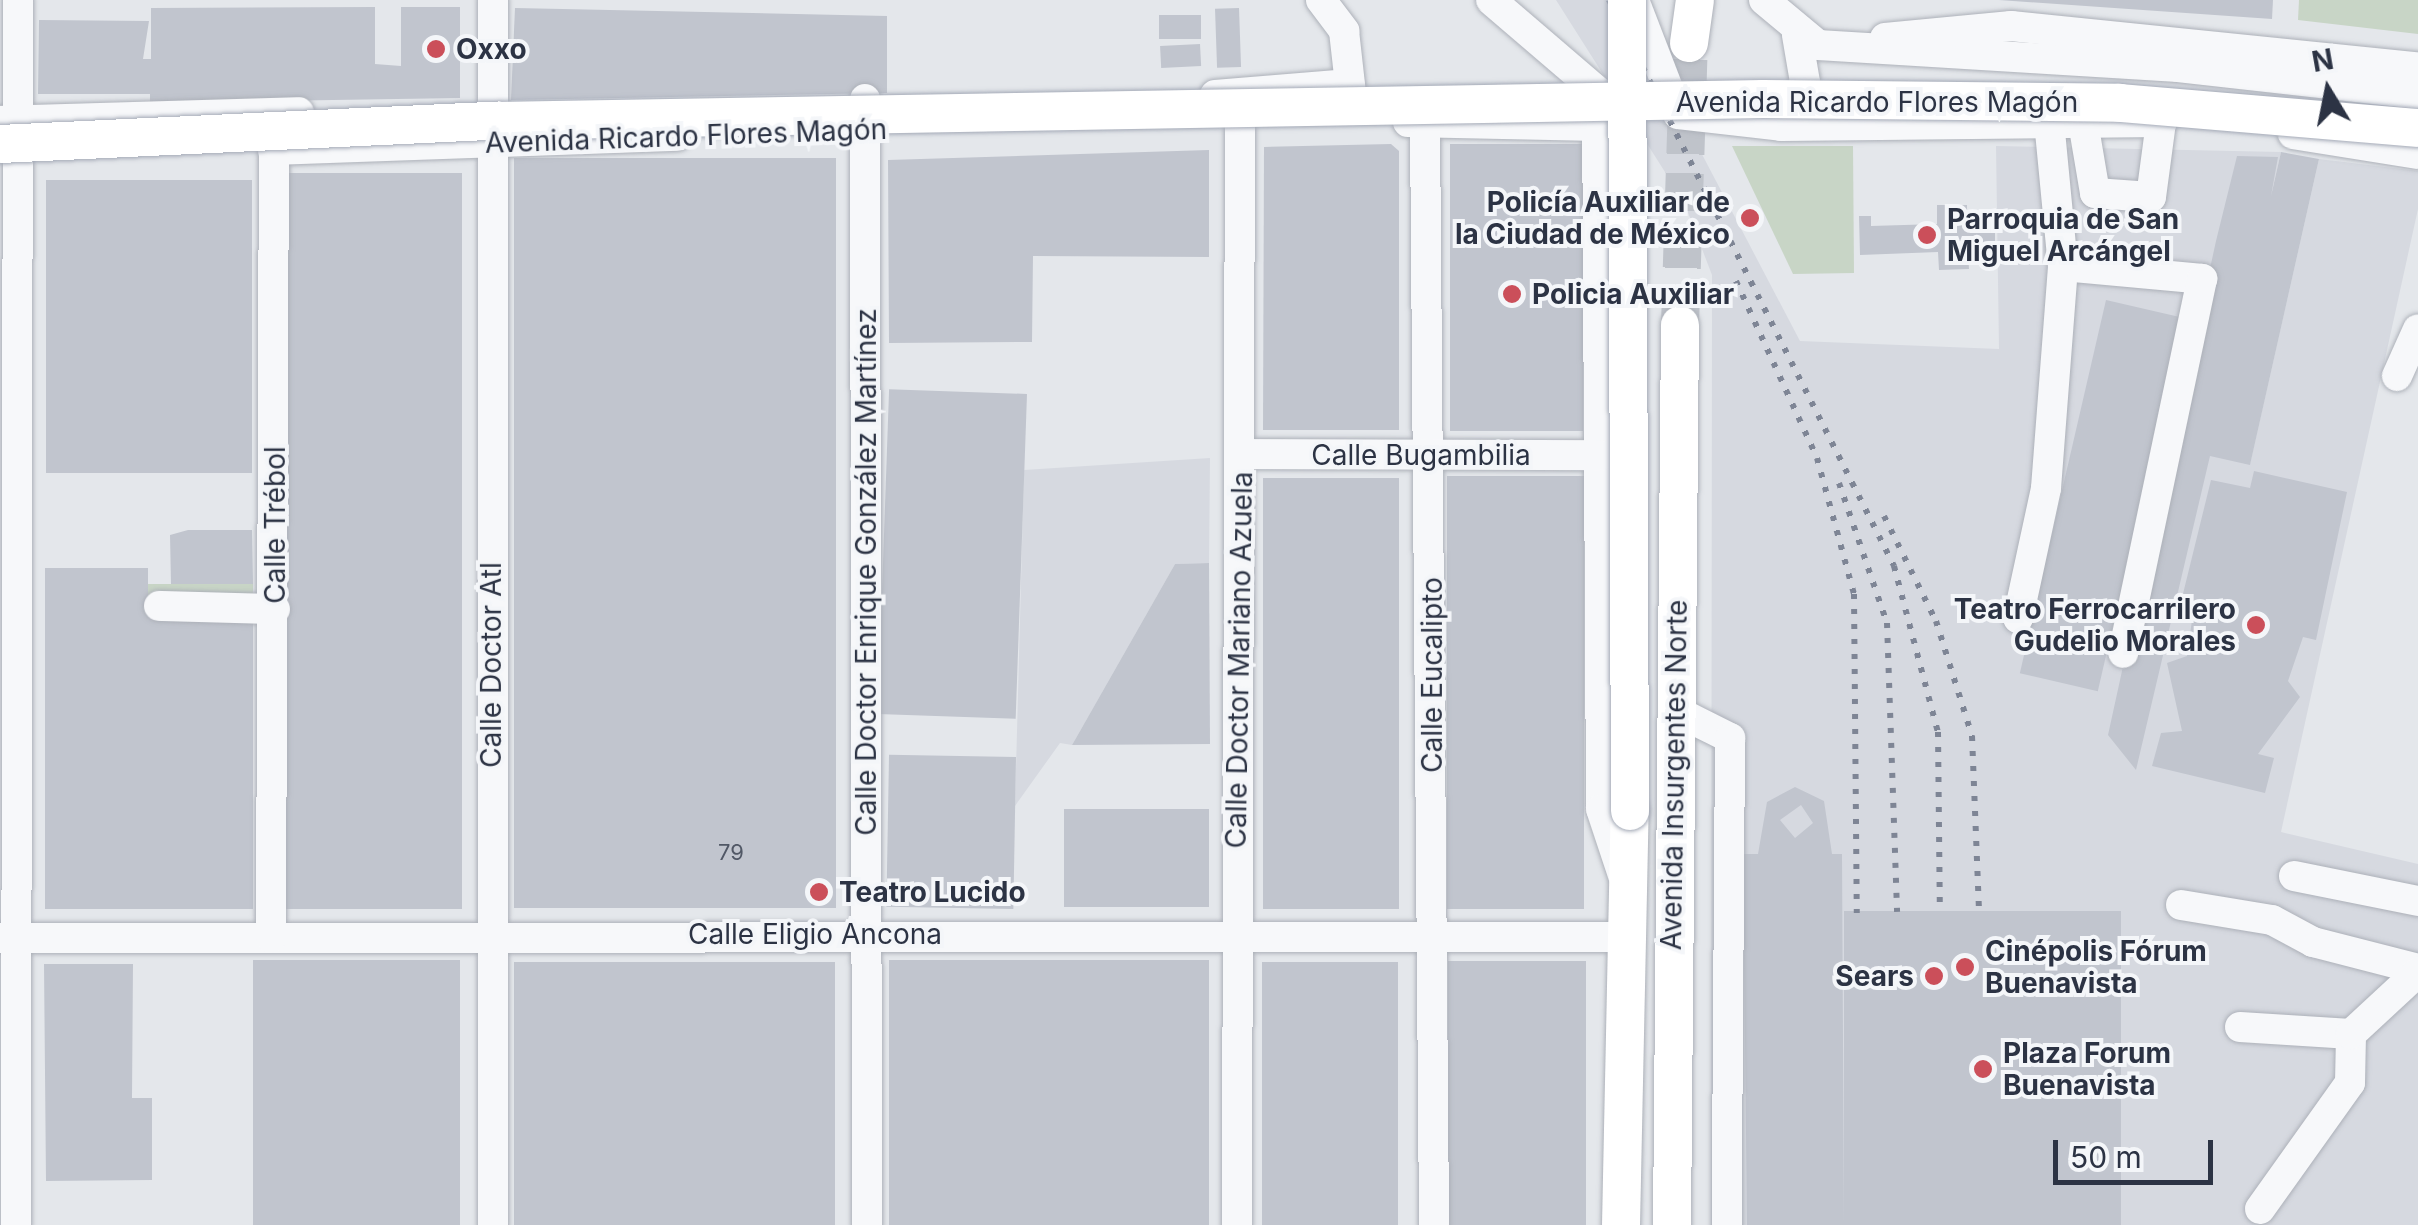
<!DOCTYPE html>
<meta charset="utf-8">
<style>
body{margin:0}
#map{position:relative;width:2418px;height:1225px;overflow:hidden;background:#e4e7eb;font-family:Inter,sans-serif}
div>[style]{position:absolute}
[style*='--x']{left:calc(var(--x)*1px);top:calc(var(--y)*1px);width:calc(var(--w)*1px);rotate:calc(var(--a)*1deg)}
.built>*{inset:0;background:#d6d9e0}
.green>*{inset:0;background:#c8d5c6;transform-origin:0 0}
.building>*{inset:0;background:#c1c5ce;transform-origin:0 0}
.major-tunnel>*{height:38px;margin-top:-19px;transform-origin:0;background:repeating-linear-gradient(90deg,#bfc3ca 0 38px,transparent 0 57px)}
.roads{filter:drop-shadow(0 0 2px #adb1b9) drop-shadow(0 0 2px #adb1b9)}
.minor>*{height:30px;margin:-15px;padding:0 15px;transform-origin:15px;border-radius:15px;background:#f7f8fa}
.major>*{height:38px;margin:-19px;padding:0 19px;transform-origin:19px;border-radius:19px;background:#fff}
.rail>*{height:6px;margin-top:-3px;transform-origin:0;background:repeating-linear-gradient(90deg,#7e8595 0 5px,transparent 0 15px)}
.bridges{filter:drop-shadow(0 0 2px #a4aab7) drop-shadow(0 0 2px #a4aab7)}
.major-bridge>*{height:38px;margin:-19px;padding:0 19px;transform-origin:19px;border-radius:19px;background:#fff}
.dots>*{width:28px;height:28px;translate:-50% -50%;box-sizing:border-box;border:5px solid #f4f6f9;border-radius:50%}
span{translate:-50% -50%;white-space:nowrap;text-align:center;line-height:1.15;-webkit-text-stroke:8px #f4f6f9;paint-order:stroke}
.number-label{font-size:22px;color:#515866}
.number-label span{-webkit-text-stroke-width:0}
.poi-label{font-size:28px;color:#2c3344;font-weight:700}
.left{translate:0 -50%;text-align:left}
.right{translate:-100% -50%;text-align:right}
.street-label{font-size:28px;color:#2c3344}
.north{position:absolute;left:2278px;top:40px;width:100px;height:100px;-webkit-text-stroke:8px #f4f6f9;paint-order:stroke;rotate:350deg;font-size:28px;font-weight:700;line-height:40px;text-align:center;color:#2c3344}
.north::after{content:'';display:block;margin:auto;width:35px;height:45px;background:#2c3344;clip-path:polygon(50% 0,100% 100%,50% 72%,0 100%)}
.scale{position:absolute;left:2053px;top:1140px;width:160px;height:45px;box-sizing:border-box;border:5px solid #2c3344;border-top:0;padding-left:12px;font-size:30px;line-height:35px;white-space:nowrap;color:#2c3344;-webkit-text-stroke:8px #f4f6f9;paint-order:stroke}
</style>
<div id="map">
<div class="built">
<div style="clip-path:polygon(1556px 0,1621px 0,1800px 341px,1999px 349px,1996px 146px,2281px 152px,2211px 455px,2250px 464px,2319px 159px,2418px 171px,2418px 209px,2281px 832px,2418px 864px,2418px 1225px,1711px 1225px,1712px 275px,1684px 202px)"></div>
<div style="clip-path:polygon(1210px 458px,1209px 563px,1175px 564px,1072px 745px,1060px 743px,1015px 806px,1024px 470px)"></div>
</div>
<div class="green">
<div style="clip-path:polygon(2299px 0,2418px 0,2418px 34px,2298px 20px)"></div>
<div style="clip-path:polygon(1732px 146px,1853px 146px,1854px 273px,1793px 274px)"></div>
<div style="left:253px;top:584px;width:31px;height:105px;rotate:90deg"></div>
</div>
<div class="building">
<div style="clip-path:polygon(1999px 0,2273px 0,2272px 19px)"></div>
<div style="clip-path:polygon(375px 7px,375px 64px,401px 66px,401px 7px,460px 7px,460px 98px,150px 103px,150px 94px,38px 94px,39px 20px,149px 21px,143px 59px,151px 59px,151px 8px)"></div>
<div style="clip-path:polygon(515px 8px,887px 16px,887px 93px,511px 100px)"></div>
<div style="left:1239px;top:8px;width:59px;height:24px;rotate:88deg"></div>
<div style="left:1201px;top:15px;width:24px;height:42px;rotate:90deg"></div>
<div style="left:1200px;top:44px;width:22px;height:40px;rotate:87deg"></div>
<div style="clip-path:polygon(1391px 144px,1399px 151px,1399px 430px,1263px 430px,1264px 147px)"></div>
<div style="left:1583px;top:144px;width:287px;height:133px;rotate:90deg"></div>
<div style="clip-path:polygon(1209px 150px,1209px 257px,1033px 256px,1032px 342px,889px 343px,888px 160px)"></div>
<div style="clip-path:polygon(2281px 152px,2319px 159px,2250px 465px,2210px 456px,2136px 770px,2108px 735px,2216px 241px,2237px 156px,2278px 157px,2271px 196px)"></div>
<div style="left:836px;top:158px;width:750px;height:322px;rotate:90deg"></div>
<div style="left:462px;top:173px;width:736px;height:176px;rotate:90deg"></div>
<div style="left:252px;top:180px;width:293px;height:206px;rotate:90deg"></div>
<div style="clip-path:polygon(1937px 205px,1967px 205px,1967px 223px,1995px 222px,1995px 251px,1968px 252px,1969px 269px,1939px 270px,1938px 252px,1860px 255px,1859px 216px,1871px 216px,1871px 226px,1937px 224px)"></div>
<div style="left:2106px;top:300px;width:80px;height:383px;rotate:13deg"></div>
<div style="left:1027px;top:394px;width:325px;height:138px;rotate:92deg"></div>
<div style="clip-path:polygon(2254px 471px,2347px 492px,2316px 640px,2303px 637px,2288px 681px,2300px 697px,2258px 754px,2274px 758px,2265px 793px,2152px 766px,2161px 733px,2182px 731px,2167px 663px,2187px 656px,2193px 613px,2179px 610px,2211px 480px,2250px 488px)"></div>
<div style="left:1584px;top:476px;width:433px;height:137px;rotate:90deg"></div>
<div style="left:1399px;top:478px;width:431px;height:136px;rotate:90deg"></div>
<div style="clip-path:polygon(188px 530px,252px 530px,253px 584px,171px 584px,170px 535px)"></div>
<div style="clip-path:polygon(1209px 563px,1210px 744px,1072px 745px,1175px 564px)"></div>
<div style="clip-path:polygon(45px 568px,148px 568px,148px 617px,253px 615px,253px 909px,45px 909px)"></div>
<div style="left:1016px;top:757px;width:152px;height:127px;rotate:91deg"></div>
<div style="clip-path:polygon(evenodd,1795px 787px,1824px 801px,1832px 854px,1842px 854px,1844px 1225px,1747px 1225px,1743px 854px,1758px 854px,1767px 802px,1795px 787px,1801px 805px,1813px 823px,1795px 838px,1780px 820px,1801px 805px)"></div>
<div style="left:1209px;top:809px;width:98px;height:145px;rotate:90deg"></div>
<div style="left:2121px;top:911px;width:314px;height:277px;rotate:90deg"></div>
<div style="left:460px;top:960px;width:265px;height:207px;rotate:90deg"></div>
<div style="left:1209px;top:960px;width:265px;height:320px;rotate:90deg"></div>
<div style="left:1586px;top:961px;width:264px;height:138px;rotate:90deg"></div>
<div style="left:835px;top:962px;width:263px;height:321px;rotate:90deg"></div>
<div style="left:1398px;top:962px;width:263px;height:136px;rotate:90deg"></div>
<div style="clip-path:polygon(44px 964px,133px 964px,132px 1098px,152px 1098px,152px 1180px,46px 1181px)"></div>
</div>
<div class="major-tunnel">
<div style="--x:1680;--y:325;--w:282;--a:-88.2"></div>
</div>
<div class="roads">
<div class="minor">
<div style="--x:1321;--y:0;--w:39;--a:53"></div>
<div style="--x:1344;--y:31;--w:71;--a:83.6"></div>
<div style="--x:1491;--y:0;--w:140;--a:40.6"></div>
<div style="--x:1597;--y:91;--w:718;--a:89.68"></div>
<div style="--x:1601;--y:809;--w:70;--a:71.6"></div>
<div style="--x:1634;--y:0;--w:122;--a:68.9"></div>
<div style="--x:1678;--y:114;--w:104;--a:6.6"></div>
<div style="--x:1781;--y:126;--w:381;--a:-0.6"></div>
<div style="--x:1764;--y:0;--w:70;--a:39.8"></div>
<div style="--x:1818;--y:45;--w:361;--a:3.5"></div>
<div style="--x:2178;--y:67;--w:242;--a:6.4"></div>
<div style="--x:1885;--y:38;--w:127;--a:-5.4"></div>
<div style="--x:2011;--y:26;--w:409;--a:5.8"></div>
<div style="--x:1215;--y:95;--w:135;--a:-4.7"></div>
<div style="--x:865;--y:99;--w:1126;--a:89.9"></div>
<div style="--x:1790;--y:117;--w:38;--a:-67"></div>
<div style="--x:1805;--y:82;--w:48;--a:-99.7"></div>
<div style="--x:0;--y:121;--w:299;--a:-1.7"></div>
<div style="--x:2049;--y:121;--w:146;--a:84.5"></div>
<div style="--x:2063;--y:266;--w:140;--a:5.3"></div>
<div style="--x:2202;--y:279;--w:382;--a:101.9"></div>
<div style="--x:1408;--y:122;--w:190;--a:1.2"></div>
<div style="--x:2083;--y:122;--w:72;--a:80.4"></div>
<div style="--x:2095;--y:193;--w:56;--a:4.1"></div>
<div style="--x:2151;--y:197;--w:76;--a:-82.4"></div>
<div style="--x:2161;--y:122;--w:19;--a:-141"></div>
<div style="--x:1425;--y:125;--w:1100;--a:89.53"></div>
<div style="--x:2293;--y:134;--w:127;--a:9.1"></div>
<div style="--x:273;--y:150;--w:404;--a:-2"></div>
<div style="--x:2397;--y:376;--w:51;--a:-65.9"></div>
<div style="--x:1241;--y:454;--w:359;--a:0.2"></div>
<div style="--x:159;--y:606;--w:116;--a:1.5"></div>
<div style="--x:2018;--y:618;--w:133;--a:-77.8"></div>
<div style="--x:2046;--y:488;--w:223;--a:-85.6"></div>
<div style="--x:1674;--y:710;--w:63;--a:26.6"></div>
<div style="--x:1730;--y:738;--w:487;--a:90.4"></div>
<div style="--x:2294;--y:876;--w:126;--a:11.4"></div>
<div style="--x:2181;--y:905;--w:92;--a:9.4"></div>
<div style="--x:2272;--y:920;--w:47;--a:28.2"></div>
<div style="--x:2313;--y:942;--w:108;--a:14.4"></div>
<div style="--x:0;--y:938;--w:1629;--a:-0.04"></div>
<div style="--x:271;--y:938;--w:807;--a:-89.79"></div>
<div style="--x:2240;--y:1027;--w:111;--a:3.6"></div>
<div style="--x:2260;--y:1209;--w:155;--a:-54.5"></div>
<div style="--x:2350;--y:1083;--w:49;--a:-88.8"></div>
<div style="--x:2351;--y:1034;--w:91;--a:-42.8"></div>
<div style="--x:16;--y:1225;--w:1225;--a:-89.91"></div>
<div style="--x:493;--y:1225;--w:1225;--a:-90"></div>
<div style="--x:1237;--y:1225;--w:1131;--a:-89.85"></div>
</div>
<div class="major">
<div style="--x:1689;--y:43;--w:43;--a:-82.1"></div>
<div style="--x:1621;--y:1225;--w:414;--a:-88.8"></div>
<div style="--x:1672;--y:1225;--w:900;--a:-89.49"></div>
</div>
</div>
<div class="rail">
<div style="--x:1609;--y:0;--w:634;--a:63.27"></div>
<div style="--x:1894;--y:566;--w:172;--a:75.2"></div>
<div style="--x:1938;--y:732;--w:180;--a:89.4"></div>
<div style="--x:1736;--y:281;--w:195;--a:65.4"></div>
<div style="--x:1817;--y:458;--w:141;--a:74.8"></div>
<div style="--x:1854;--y:594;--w:319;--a:89.5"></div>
<div style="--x:1839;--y:483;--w:148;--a:71.1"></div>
<div style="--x:1887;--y:623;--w:289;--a:88"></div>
<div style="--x:1884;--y:516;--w:117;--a:63.7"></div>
<div style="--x:1936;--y:621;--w:121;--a:72.6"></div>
<div style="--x:1972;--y:736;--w:176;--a:87.7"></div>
</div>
<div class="bridges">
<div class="major-bridge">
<div style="--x:1627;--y:0;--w:811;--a:89.79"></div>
<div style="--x:0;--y:144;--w:497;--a:-2.7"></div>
<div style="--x:496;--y:121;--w:1267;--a:-0.99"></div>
<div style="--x:1763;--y:99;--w:357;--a:0.6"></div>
<div style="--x:2120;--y:103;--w:299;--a:4.8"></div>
</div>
</div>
<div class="dots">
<div style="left:436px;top:49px;background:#cb4f5a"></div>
<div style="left:1750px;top:218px;background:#cb4f5a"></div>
<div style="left:1927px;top:235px;background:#cb4f5a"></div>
<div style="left:1512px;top:294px;background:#cb4f5a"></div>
<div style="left:2256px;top:625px;background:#cb4f5a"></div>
<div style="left:819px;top:892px;background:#cb4f5a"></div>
<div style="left:1965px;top:967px;background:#cb4f5a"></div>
<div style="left:1934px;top:976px;background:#cb4f5a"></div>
<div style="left:1983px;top:1069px;background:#cb4f5a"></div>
</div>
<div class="number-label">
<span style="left:731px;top:853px">79</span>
</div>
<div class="poi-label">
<span class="left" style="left:456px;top:49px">Oxxo</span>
<span class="right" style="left:1730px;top:218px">Policía Auxiliar de<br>la Ciudad de México</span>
<span class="left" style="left:1947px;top:235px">Parroquia de San<br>Miguel Arcángel</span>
<span class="left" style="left:1532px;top:294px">Policia Auxiliar</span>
<span class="right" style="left:2236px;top:625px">Teatro Ferrocarrilero<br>Gudelio Morales</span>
<span class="left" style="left:839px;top:892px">Teatro Lucido</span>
<span class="left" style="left:1985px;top:967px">Cinépolis Fórum<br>Buenavista</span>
<span class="right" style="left:1914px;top:976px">Sears</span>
<span class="left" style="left:2003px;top:1069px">Plaza Forum<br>Buenavista</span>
</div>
<div class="street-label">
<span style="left:1877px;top:102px">Avenida Ricardo Flores Magón</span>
<span style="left:686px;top:136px;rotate:-2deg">Avenida Ricardo Flores Magón</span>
<span style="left:1421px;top:455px">Calle Bugambilia</span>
<span style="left:275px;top:525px;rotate:-90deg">Calle Trébol</span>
<span style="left:866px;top:572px;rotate:-90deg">Calle Doctor Enrique González Martínez</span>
<span style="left:1239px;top:660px;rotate:-89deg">Calle Doctor Mariano Azuela</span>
<span style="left:491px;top:665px;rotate:-90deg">Calle Doctor Atl</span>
<span style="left:1432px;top:675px;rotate:-90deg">Calle Eucalipto</span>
<span style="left:1674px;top:775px;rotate:-89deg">Avenida Insurgentes Norte</span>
<span style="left:815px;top:934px">Calle Eligio Ancona</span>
</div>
<div class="north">N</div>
<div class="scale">50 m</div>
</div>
